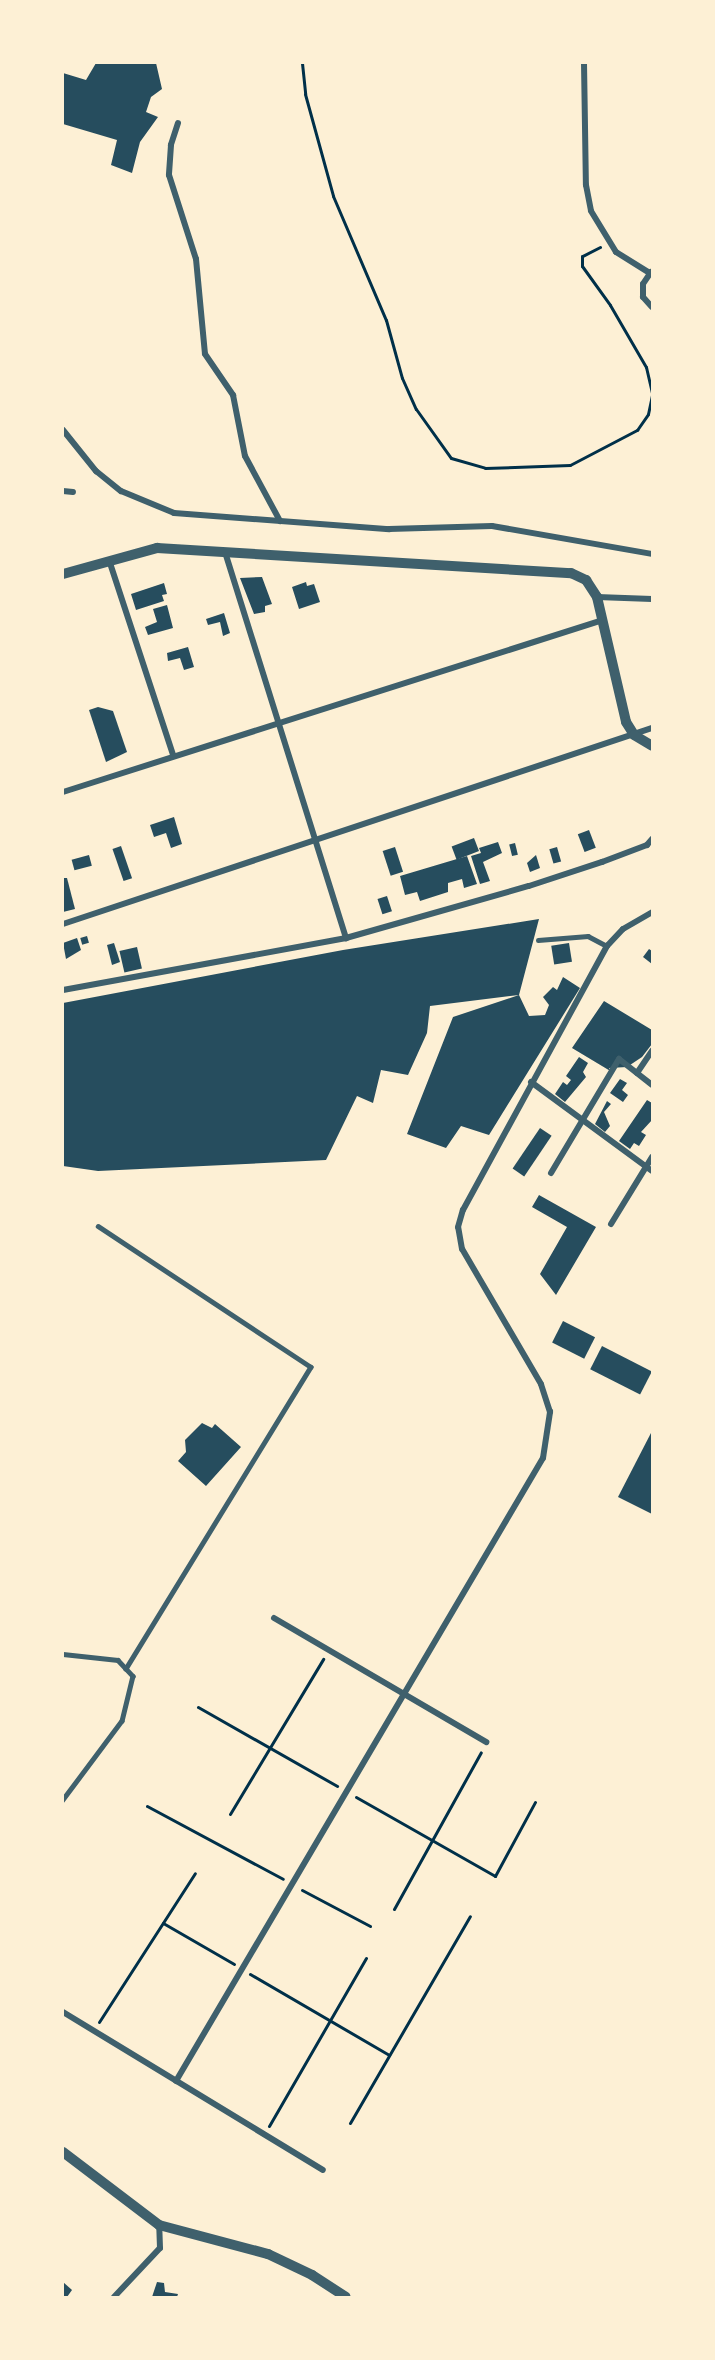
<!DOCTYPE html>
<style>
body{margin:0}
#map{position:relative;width:715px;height:2360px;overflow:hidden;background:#fdf0d5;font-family:Helvetica,sans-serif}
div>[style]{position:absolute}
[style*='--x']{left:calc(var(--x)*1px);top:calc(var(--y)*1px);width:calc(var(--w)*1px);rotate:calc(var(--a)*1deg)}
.building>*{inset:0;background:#264d5e;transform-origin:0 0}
.path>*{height:3px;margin:-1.5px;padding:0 1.5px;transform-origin:1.5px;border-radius:1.5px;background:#003049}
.service>*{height:4.5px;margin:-2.25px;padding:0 2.25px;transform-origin:2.25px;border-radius:2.25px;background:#3f606c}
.minor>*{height:6px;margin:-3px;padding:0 3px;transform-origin:3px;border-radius:3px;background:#3f606c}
.tertiary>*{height:10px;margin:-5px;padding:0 5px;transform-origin:5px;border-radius:5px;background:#3f606c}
span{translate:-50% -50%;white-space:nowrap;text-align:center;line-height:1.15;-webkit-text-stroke:4.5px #fdf0d5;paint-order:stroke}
.frame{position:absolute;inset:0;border:64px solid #fdf0d5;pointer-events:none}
</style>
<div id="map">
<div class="building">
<div style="clip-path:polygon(96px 63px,156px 63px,162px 89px,151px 97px,146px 112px,158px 117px,140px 142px,132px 173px,111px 165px,117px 140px,63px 124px,63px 73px,86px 80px)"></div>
<div style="clip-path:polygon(262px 577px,272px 604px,265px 606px,265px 612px,254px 614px,240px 578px)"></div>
<div style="clip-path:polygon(306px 582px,307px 586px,314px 584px,320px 602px,299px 609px,292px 587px)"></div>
<div style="clip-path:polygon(164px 583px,167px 594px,162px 595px,164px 601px,136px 610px,131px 594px)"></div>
<div style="clip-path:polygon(167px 605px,173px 628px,148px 635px,145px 627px,157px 622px,153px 609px)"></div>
<div style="clip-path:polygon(224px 613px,230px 633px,223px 636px,220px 622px,208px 625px,206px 619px)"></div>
<div style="clip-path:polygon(188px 647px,194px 667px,184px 670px,180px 658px,168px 661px,167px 653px)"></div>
<div style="clip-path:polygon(98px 707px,113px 711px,127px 752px,106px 762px,89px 710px)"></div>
<div style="clip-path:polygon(174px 817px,182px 844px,171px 848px,166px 833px,154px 837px,150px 825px)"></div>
<div style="left:589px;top:830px;width:19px;height:12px;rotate:69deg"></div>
<div style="left:474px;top:838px;width:14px;height:24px;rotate:69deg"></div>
<div style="clip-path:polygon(498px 842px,502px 853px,483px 862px,490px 881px,480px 884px,471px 856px,481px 853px,479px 848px)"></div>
<div style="left:515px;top:843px;width:12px;height:6px;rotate:76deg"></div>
<div style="left:121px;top:846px;width:34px;height:9px;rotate:71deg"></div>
<div style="left:395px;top:847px;width:26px;height:13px;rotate:72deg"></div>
<div style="left:557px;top:847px;width:15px;height:8px;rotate:74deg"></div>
<div style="left:89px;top:855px;width:11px;height:18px;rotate:75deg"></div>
<div style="clip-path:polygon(536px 855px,540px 868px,530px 872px,527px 863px)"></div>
<div style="clip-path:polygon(467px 856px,477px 884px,464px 888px,462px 879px,448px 883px,448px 892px,420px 901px,417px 892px,405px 895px,400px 876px)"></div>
<div style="clip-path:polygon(63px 878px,67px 878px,75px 909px,63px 912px)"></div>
<div style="left:387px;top:896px;width:16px;height:10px;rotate:72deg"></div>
<div style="clip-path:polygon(539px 919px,519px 995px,529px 1016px,545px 1015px,549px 1005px,543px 997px,553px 987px,557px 990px,563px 977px,580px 988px,489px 1135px,461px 1126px,446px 1148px,407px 1134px,453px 1017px,519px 995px,430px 1006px,427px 1033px,408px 1075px,381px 1070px,373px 1103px,357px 1096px,326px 1160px,98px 1171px,63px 1166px,63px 1003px,343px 950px)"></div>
<div style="left:87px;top:936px;width:7px;height:7px;rotate:74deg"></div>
<div style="clip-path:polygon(77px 938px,81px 950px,66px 959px,63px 943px)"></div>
<div style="clip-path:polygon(114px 943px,120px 962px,112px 965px,107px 945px)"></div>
<div style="left:569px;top:943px;width:19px;height:18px;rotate:81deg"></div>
<div style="left:137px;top:947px;width:22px;height:18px;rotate:77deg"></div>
<div style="clip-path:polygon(649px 949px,652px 951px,652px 964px,643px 957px)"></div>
<div style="clip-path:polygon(604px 1001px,652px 1030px,652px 1044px,642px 1057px,627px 1067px,609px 1068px,612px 1072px,572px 1048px)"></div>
<div style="clip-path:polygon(579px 1057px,588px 1063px,583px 1072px,586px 1077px,565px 1102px,555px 1094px,563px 1082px,567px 1085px,571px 1080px,566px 1076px)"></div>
<div style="clip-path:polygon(620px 1079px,627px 1083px,622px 1090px,628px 1095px,623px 1102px,610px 1093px)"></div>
<div style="clip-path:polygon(647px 1100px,652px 1103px,652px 1120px,641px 1132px,646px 1135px,639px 1146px,634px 1143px,630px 1149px,619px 1141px)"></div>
<div style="clip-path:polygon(607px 1101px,611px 1104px,604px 1112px,610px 1126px,605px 1132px,595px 1124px)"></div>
<div style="left:540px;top:1128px;width:14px;height:49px;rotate:34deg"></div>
<div style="clip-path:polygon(539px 1195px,596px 1227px,556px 1295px,540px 1274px,567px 1227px,532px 1207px)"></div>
<div style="left:563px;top:1321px;width:36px;height:24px;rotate:27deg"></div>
<div style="left:602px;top:1346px;width:56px;height:26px;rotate:27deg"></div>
<div style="clip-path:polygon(202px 1423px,212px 1428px,215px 1424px,241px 1447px,206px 1486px,178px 1461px,186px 1452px,185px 1440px)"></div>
<div style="clip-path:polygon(652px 1431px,652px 1514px,618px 1497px)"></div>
<div style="clip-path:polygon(63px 2282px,72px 2290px,67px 2297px,63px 2297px)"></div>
<div style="clip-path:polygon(157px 2282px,164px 2283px,165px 2292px,178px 2294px,177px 2297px,152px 2297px)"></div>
</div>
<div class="path">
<div style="--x:302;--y:63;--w:31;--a:84"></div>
<div style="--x:305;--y:94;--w:106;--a:74.6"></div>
<div style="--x:333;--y:196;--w:135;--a:66.9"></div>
<div style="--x:386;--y:320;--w:60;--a:74.6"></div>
<div style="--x:402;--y:378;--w:34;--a:66"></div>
<div style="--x:416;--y:409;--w:60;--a:54.5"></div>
<div style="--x:451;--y:458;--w:35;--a:16"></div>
<div style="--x:485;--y:468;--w:85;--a:-2"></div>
<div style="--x:570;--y:465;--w:76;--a:-27.6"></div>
<div style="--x:637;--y:430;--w:19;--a:-55"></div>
<div style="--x:648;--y:414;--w:19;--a:-78"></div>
<div style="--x:600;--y:247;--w:20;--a:153"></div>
<div style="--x:582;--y:256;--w:10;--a:90"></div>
<div style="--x:582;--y:266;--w:48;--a:54.3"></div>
<div style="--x:610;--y:305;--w:72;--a:59.9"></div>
<div style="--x:646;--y:367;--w:28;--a:77"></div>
<div style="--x:198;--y:1707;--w:160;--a:29.6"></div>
<div style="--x:356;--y:1797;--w:160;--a:29.6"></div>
<div style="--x:495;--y:1876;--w:84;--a:-61.6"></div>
<div style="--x:147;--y:1806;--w:154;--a:28.2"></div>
<div style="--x:230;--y:1814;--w:181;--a:-59"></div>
<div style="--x:302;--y:1890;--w:77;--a:27.9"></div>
<div style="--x:394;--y:1909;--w:179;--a:-61"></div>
<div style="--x:163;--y:1923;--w:82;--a:30"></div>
<div style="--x:250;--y:1974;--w:161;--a:30.2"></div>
<div style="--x:99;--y:2022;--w:177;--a:-57.2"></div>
<div style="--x:350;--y:2123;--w:239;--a:-59.9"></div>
<div style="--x:269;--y:2126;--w:194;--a:-60"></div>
</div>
<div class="service">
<div style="--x:538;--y:940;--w:50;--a:-4.6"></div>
<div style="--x:588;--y:936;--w:21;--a:28"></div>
<div style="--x:98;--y:1226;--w:255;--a:33.5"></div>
<div style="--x:311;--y:1367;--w:354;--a:121.5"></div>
<div style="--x:63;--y:1654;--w:55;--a:6.2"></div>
<div style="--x:118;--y:1660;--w:22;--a:47"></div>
<div style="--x:133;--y:1676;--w:46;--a:103.7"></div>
<div style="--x:122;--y:1721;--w:99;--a:126.8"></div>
</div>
<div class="minor">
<div style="--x:584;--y:63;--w:122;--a:89.1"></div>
<div style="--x:586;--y:185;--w:26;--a:79"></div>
<div style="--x:591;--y:211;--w:48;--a:58.6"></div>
<div style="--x:616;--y:252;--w:39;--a:32"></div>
<div style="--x:178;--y:123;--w:23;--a:108"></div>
<div style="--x:171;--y:145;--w:30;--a:94"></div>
<div style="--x:169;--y:175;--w:88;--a:72.2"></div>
<div style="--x:196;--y:259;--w:95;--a:84.6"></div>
<div style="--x:205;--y:354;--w:50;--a:55.7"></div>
<div style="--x:233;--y:395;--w:62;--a:78.9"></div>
<div style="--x:245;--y:456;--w:74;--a:61.7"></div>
<div style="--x:651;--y:272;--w:14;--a:124"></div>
<div style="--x:643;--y:284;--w:13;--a:90"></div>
<div style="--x:643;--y:297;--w:13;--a:48"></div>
<div style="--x:63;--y:430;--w:53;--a:51.2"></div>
<div style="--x:96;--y:471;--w:32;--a:39"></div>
<div style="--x:121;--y:491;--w:57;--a:22.5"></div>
<div style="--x:174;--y:513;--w:216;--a:4.3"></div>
<div style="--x:389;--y:529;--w:103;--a:-1.7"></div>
<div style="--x:492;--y:526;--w:162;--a:9.9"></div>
<div style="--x:63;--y:491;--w:10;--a:6"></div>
<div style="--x:225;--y:552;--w:405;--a:72.6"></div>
<div style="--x:109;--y:560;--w:205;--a:71.8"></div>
<div style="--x:597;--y:597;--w:55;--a:2.1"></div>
<div style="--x:63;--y:792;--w:567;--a:-17.67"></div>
<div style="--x:63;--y:924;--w:621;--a:-18.41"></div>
<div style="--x:63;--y:990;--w:288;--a:-10.4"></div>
<div style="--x:346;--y:938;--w:190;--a:-15.9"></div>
<div style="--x:529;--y:886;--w:77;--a:-18.2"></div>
<div style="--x:602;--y:862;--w:48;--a:-20.7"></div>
<div style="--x:647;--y:845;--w:8;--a:-50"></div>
<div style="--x:637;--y:1073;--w:27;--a:-56"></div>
<div style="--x:531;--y:1082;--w:150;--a:36.3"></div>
<div style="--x:551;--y:1173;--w:133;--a:-59.2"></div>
<div style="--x:619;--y:1059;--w:42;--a:38.2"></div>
<div style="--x:611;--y:1224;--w:79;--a:-58.5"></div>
<div style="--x:274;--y:1618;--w:246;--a:30.3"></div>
<div style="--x:63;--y:2012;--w:304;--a:31.3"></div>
<div style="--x:176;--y:2081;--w:723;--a:-59.5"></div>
<div style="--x:543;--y:1458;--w:47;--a:-81.3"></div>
<div style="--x:550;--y:1412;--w:29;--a:-108"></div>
<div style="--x:541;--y:1384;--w:156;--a:-120.3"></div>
<div style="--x:462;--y:1249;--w:22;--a:-100"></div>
<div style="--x:458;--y:1227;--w:18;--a:-74"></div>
<div style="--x:463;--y:1210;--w:301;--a:-61.4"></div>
<div style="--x:607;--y:946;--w:23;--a:-47"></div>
<div style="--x:623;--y:929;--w:34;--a:-30"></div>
<div style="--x:114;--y:2297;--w:67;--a:-46.8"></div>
<div style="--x:160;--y:2248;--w:23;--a:-92"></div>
</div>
<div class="tertiary">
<div style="--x:63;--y:574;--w:98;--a:-15.5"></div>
<div style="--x:157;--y:548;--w:415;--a:3.5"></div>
<div style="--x:571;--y:573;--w:17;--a:25"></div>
<div style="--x:586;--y:580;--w:20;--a:57"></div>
<div style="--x:597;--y:597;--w:128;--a:76.9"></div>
<div style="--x:626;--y:722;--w:15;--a:58"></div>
<div style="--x:634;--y:735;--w:21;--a:31"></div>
<div style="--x:63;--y:2152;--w:121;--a:37.2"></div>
<div style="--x:159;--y:2225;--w:113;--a:14.9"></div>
<div style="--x:268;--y:2254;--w:49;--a:25.5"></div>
<div style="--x:312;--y:2275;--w:40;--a:32.9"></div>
</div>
<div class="frame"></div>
</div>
